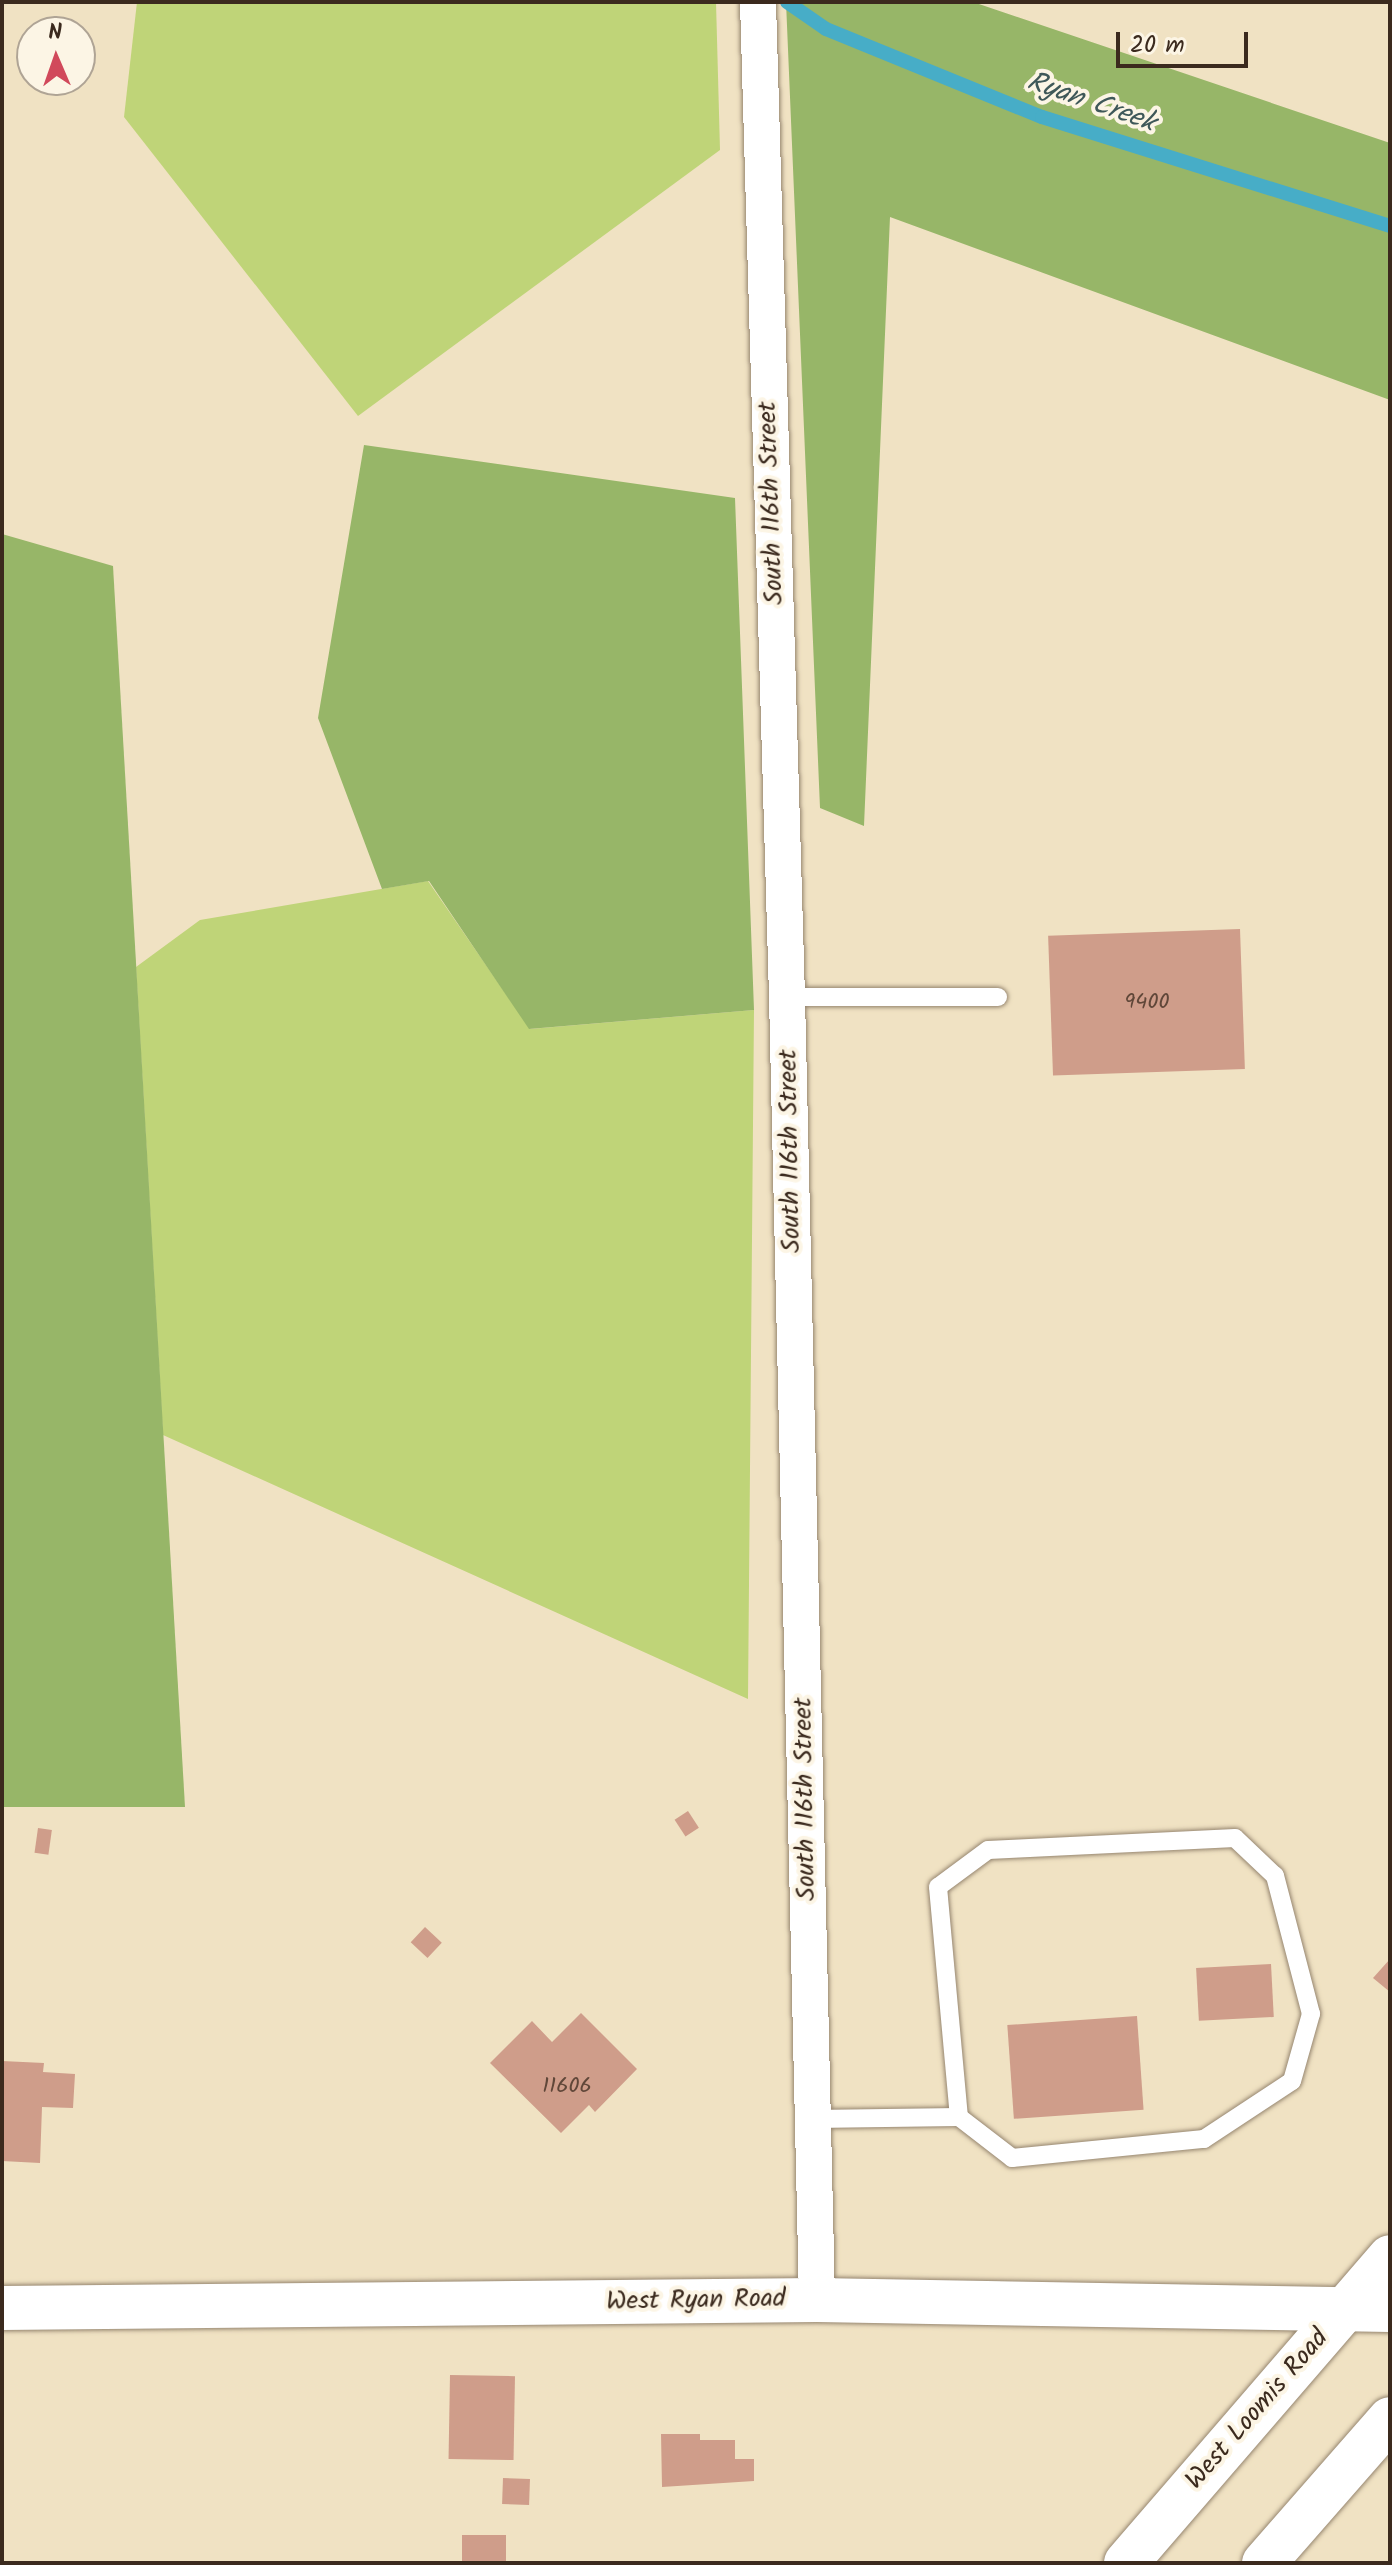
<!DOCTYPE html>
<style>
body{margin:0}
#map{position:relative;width:1392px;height:2565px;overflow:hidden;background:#f0e2c3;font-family:Kalam,sans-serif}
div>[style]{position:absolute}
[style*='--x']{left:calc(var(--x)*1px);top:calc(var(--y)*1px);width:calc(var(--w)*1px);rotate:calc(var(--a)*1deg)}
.green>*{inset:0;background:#bfd478}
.forest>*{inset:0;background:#97b668}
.stream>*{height:14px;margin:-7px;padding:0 7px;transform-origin:7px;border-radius:7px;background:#47adc7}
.building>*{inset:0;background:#cf9d8a;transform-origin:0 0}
.roads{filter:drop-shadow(0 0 2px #968670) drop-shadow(0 0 2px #968670)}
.service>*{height:18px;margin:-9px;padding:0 9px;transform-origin:9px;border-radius:9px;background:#fff}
.minor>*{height:36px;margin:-18px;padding:0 18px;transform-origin:18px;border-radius:18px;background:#fff}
.tertiary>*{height:44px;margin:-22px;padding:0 22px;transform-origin:22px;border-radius:22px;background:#fff}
.primary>*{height:44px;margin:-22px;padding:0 22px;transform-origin:22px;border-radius:22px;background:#fff}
span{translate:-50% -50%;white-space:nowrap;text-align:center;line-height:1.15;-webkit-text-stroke:8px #fcf5e5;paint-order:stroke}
.number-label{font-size:22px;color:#604739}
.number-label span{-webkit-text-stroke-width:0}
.street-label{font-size:26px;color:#3b2a1e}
.water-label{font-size:28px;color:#3f5859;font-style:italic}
.frame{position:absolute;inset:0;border:4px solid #3b2a1e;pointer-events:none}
.north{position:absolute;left:16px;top:16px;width:80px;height:80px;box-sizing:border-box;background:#fcf5e5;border:2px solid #afa495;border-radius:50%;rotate:358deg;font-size:22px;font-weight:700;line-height:32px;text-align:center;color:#3b2a1e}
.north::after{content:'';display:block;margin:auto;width:28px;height:36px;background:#d1495b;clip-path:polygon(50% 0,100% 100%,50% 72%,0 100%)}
.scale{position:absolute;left:1116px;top:32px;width:132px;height:36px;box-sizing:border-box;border:4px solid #3b2a1e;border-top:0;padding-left:10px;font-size:24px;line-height:28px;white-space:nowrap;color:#3b2a1e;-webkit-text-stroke:6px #fcf5e5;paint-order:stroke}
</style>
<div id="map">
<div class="green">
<div style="clip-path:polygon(137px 2px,716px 2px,720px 150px,358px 416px,124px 117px)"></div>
<div style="clip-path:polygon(428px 881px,530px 1029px,754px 1010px,748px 1699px,163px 1435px,136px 967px,200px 920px)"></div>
</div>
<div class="forest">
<div style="clip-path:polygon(786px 2px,973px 2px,1390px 143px,1390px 400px,890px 217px,864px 826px,820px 808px)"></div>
<div style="clip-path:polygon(364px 445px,735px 498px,754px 1010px,529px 1029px,429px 881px,382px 889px,318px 718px)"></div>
<div style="clip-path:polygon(2px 534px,113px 566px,185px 1807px,2px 1807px)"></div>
</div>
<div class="stream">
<div style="--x:787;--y:2;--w:47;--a:34.7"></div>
<div style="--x:826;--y:29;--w:233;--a:22.2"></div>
<div style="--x:1042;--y:117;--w:365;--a:17.4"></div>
</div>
<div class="building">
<div style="left:1240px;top:929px;width:140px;height:192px;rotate:88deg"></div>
<div style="left:688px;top:1811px;width:20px;height:16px;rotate:57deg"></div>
<div style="left:38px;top:1828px;width:14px;height:25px;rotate:8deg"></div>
<div style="left:425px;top:1927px;width:23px;height:21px;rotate:43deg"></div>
<div style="clip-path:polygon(1390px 1959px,1390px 1992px,1373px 1978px)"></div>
<div style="left:1271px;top:1964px;width:53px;height:75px;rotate:87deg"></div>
<div style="clip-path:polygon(581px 2013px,637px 2069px,595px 2112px,589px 2105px,561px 2133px,490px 2063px,532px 2021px,552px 2042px)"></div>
<div style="left:1137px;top:2016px;width:94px;height:130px;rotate:86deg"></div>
<div style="clip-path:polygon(2px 2061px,44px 2063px,43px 2072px,75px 2074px,73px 2108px,42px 2107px,40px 2163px,2px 2161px)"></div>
<div style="left:450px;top:2375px;width:65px;height:84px;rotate:1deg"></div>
<div style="clip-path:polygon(661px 2434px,700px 2434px,700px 2440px,735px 2440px,735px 2459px,754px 2459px,754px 2481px,662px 2487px)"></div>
<div style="left:503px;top:2478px;width:27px;height:26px;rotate:2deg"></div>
<div style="left:462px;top:2535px;width:44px;height:28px"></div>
</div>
<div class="roads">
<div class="service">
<div style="--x:787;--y:997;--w:211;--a:0"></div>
<div style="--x:813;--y:2119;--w:146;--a:-0.8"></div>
<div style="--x:959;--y:2117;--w:67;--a:37.7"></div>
<div style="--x:1012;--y:2158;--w:193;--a:-5.7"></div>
<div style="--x:1204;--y:2139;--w:105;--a:-33.4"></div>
<div style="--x:1292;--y:2081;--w:70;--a:-74.2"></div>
<div style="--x:1311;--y:2014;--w:143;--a:-104.6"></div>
<div style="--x:1275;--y:1876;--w:55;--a:-136.5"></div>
<div style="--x:1235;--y:1838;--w:247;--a:177.2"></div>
<div style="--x:988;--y:1850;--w:62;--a:143.5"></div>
<div style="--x:938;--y:1887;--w:231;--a:84.8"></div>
</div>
<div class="minor">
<div style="--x:758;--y:2;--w:995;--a:88.33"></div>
<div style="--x:787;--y:997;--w:1303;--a:88.68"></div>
</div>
<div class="tertiary">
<div style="--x:2;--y:2308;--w:815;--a:-0.56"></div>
<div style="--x:817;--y:2300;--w:573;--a:1"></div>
</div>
<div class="primary">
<div style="--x:1126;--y:2563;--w:404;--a:-49.2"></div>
<div style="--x:1264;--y:2563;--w:191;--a:-48.8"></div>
</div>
</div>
<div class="number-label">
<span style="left:1147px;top:1003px">9400</span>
<span style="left:567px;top:2087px">11606</span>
</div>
<div class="street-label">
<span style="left:772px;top:503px;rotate:-92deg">South 116th Street</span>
<span style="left:791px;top:1151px;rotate:-91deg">South 116th Street</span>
<span style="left:806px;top:1799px;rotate:-91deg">South 116th Street</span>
<span style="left:696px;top:2301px;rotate:-1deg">West Ryan Road</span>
<span style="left:1258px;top:2410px;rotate:-49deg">West Loomis Road</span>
</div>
<div class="water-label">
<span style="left:1091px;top:103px;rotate:19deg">Ryan Creek</span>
</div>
<div class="frame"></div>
<div class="north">N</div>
<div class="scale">20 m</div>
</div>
